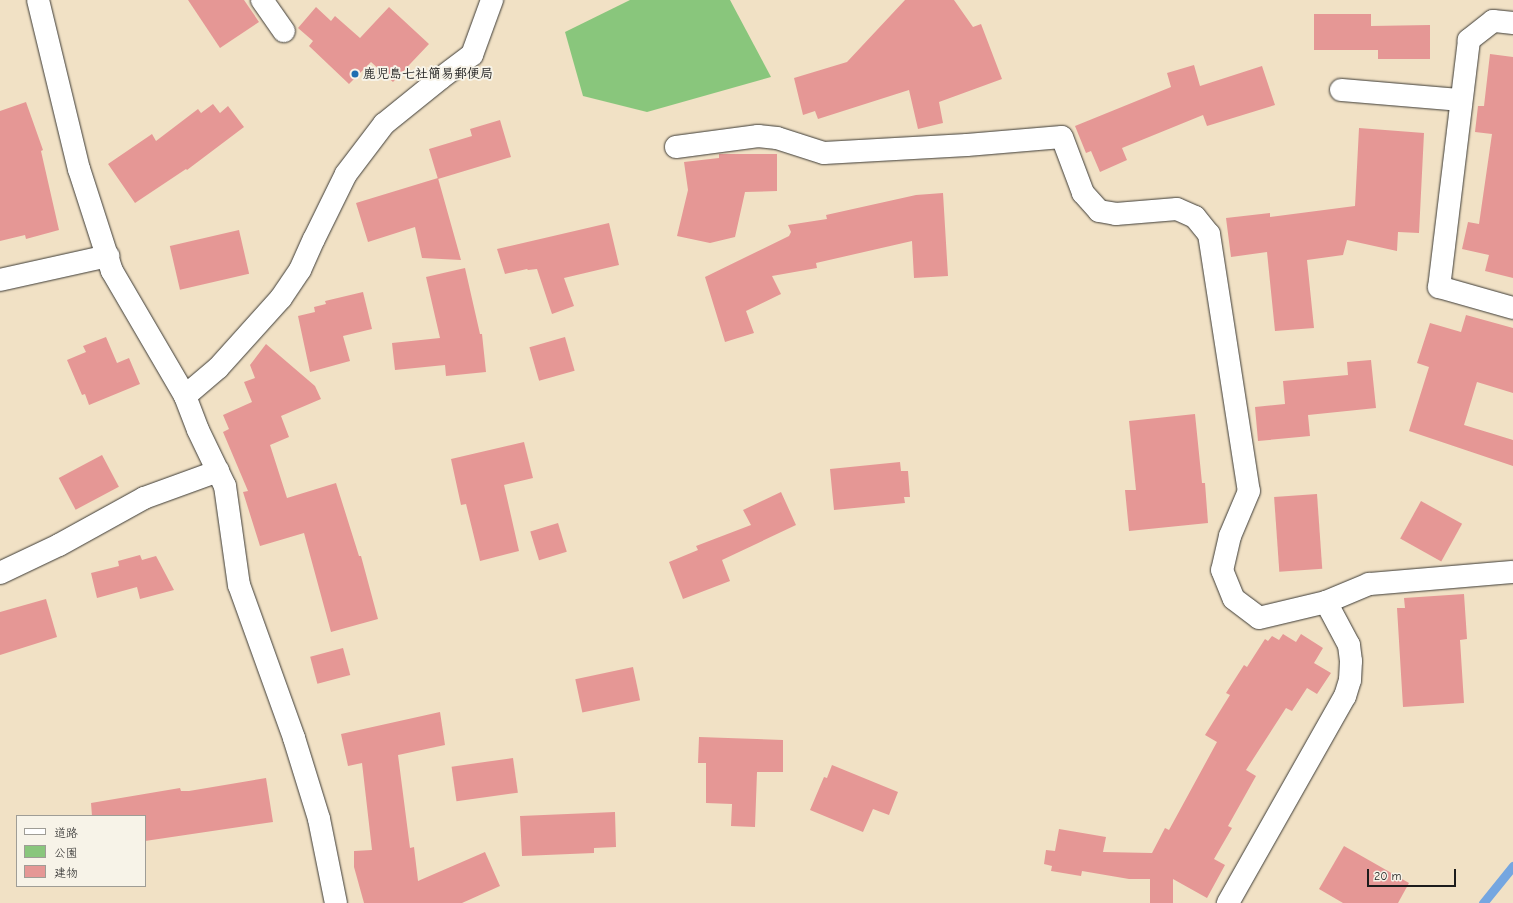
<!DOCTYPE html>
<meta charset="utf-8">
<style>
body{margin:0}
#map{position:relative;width:1513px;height:903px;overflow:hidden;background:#f1e1c5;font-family:"Comic Neue","Klee One",sans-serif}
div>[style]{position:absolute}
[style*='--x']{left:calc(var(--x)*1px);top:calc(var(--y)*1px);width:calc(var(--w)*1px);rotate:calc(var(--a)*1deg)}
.green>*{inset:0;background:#89c67c}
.stream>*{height:9px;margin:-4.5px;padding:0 4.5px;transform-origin:4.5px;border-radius:4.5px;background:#75a6e0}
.building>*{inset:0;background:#e59795;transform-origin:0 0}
.roads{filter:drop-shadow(0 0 1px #3c3a35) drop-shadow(0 0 1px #3c3a35)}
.street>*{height:22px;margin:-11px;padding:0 11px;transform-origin:11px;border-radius:11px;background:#fff}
.dots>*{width:11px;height:11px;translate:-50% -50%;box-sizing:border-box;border:2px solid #f7f3e8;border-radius:50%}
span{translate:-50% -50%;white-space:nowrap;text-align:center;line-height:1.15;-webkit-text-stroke:4px #f7f3e8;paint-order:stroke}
.poi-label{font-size:13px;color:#1c1c1c;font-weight:700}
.left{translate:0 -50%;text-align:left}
.legend{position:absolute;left:16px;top:815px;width:130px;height:72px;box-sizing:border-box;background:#f7f3e8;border:1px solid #9f9d96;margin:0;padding:5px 7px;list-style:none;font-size:12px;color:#1c1c1c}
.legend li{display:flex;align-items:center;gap:8px;height:20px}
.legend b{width:20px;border:1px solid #9f9d96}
.scale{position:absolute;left:1367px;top:869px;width:89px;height:18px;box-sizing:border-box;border:2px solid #1c1c1c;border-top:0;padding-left:5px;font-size:12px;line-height:14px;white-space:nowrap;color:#1c1c1c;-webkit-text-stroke:3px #f7f3e8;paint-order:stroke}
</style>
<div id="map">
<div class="green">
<div style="clip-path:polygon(630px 0,730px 0,771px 77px,647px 112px,583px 96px,565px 32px)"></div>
</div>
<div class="stream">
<div style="--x:1483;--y:903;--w:48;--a:-51"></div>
</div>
<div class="building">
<div style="clip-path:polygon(188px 0,244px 0,259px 22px,220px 48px)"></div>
<div style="clip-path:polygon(905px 0,954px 0,973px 27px,981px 24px,1002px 79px,939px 102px,943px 123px,918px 129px,909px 90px,818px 119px,815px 111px,803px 115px,794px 78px,847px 62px)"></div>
<div style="clip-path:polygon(316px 7px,331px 21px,335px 16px,360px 38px,389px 7px,429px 44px,393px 82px,371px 62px,349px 84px,309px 46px,313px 41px,298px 28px)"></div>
<div style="clip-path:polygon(1314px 14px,1371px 14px,1371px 26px,1430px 25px,1430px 59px,1378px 59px,1378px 50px,1314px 50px)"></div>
<div style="clip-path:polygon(1490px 54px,1513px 57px,1513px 278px,1485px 271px,1489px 255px,1462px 249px,1468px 222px,1479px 224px,1492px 134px,1475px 132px,1478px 106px,1484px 106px)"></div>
<div style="clip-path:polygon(1194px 65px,1200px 86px,1262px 66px,1275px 105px,1207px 126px,1203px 115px,1122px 148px,1127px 160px,1100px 172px,1091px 151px,1086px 153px,1075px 126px,1171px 87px,1167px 73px)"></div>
<div style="clip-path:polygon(26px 102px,43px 150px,41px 151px,59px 230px,26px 239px,25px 235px,0 241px,0 111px)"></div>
<div style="clip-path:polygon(213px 104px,220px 113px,228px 106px,244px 127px,187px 170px,186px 169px,135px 203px,108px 164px,152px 134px,156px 141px,198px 109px,201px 113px)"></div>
<div style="clip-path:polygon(500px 120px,511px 157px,438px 179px,429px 149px,472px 136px,470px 129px)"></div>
<div style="clip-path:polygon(1359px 128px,1424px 133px,1419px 233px,1398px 232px,1397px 251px,1347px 240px,1343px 255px,1307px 260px,1314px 328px,1275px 331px,1267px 252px,1231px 257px,1226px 218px,1270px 213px,1270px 217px,1355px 206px)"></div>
<div style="clip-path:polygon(719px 154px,777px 154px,777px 191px,745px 192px,735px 237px,710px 243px,677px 236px,688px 190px,684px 162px,719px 158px)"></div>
<div style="clip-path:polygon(438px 178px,461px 260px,422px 258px,415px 227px,368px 242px,356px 203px)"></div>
<div style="clip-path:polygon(943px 193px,948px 276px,914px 278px,912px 241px,816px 263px,817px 268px,772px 276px,781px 294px,746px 311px,754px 333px,725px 342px,705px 277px,789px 236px,791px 232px,788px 225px,827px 219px,826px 215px,916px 195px)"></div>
<div style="clip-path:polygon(609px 223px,619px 265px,564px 278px,574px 306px,552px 314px,537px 269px,528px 270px,527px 269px,505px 274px,497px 249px)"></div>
<div style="left:239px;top:230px;width:45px;height:71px;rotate:77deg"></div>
<div style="clip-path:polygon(465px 268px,480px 334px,482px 334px,486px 372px,446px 376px,445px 365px,395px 370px,392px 343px,440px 338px,426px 277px)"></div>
<div style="clip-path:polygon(363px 292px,372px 329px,343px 336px,350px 361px,310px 372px,298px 316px,315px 312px,314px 307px,326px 304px,325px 301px)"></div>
<div style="clip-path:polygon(1466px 315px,1513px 328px,1513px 393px,1477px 382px,1464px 425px,1513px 440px,1513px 466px,1409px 431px,1429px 367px,1417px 363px,1430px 323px,1461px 332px)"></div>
<div style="clip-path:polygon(106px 337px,117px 363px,129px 358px,140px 384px,89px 405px,85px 394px,82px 395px,67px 360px,86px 352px,83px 346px)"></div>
<div style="left:565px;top:337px;width:35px;height:37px;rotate:74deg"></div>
<div style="clip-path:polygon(266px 344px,315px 386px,321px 399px,281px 416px,289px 437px,270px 445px,287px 498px,336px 483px,359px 556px,361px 556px,378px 619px,331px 632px,304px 533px,260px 546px,243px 492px,248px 491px,223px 432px,229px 429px,223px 415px,252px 402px,244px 382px,255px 378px,250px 365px)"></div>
<div style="clip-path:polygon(1371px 360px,1376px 408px,1308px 415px,1310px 436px,1258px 441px,1255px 407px,1285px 404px,1283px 381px,1348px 375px,1347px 362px)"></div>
<div style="clip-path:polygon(1195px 414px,1202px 483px,1205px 483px,1208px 523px,1129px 531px,1125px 490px,1136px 490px,1129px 421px)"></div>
<div style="clip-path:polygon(524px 442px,533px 478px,504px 485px,519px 551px,480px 561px,466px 504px,461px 505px,451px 459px)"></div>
<div style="left:102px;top:455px;width:36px;height:49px;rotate:62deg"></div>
<div style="clip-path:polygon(900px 462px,901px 471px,908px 471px,910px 497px,904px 497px,905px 503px,834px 510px,830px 469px)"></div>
<div style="clip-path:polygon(781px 492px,796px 525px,722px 560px,730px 581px,683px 599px,669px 562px,698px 550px,696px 546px,751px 525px,743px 510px)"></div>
<div style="left:1317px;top:494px;width:75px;height:43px;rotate:86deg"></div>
<div style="left:1421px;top:501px;width:47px;height:43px;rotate:29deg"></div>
<div style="left:558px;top:523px;width:30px;height:29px;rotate:73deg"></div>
<div style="clip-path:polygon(140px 555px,142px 560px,156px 556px,174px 590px,140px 599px,137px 587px,97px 598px,91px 573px,119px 566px,118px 561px)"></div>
<div style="clip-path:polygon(1464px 594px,1467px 639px,1460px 640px,1464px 703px,1403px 707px,1397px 608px,1405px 608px,1404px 598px)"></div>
<div style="clip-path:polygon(46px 599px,57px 637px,0 655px,0 612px)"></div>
<div style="clip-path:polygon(1283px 634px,1296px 642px,1301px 634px,1323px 648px,1314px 663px,1331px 673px,1317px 694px,1307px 688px,1292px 711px,1286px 708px,1246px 770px,1256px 776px,1228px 826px,1232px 828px,1214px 859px,1225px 865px,1207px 898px,1173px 879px,1173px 903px,1150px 903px,1150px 879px,1129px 879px,1082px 871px,1081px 876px,1051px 871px,1052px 866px,1044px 864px,1046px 850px,1055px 851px,1059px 829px,1106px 837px,1103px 852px,1152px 853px,1165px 828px,1169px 830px,1217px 742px,1205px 735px,1230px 695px,1226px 693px,1244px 665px,1247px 667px,1265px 639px,1268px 641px,1272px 636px,1279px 640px)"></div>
<div style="left:343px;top:648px;width:28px;height:34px;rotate:75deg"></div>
<div style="left:633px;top:667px;width:34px;height:59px;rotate:78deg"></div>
<div style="clip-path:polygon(440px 712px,445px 745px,398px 755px,410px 848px,414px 847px,418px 881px,485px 852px,500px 886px,462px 903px,364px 903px,354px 867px,354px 851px,372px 850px,362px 763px,348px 766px,341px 734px)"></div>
<div style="clip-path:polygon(699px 737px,783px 740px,783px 772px,757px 772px,755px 827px,731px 826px,732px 804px,706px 803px,706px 763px,698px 763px)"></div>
<div style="left:513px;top:758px;width:35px;height:62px;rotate:82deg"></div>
<div style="clip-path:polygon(832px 765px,898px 792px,889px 815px,873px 809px,863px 832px,810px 810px,824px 777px,827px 778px)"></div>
<div style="clip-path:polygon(266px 778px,273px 822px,145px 841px,145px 816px,92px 816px,91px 803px,180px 788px,181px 791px,189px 791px)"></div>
<div style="clip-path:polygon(615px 812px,616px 847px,594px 848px,594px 853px,522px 856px,520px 816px)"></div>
<div style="clip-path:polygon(1344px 846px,1409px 883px,1398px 903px,1343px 903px,1319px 889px)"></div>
</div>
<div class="roads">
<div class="street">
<div style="--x:38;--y:0;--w:174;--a:76.4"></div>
<div style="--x:79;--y:169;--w:107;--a:72.1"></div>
<div style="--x:112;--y:271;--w:145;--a:59.7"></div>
<div style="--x:185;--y:396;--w:36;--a:69"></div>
<div style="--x:198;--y:430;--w:62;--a:64.3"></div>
<div style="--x:225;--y:486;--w:100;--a:82"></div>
<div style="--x:239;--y:585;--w:163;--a:70.2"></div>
<div style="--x:294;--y:738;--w:85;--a:72.8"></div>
<div style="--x:319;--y:819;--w:86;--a:78.6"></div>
<div style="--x:262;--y:0;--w:38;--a:55"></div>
<div style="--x:1513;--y:23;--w:20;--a:-174"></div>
<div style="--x:1493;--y:21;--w:31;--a:142"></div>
<div style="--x:1469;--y:40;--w:249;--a:96.9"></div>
<div style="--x:1439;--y:287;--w:77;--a:15.8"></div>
<div style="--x:1341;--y:90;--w:119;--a:4.8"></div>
<div style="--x:676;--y:147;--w:83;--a:-7.6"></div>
<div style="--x:758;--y:136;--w:19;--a:6"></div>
<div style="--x:777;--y:138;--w:49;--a:17.7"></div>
<div style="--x:824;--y:153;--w:143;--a:-3.2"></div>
<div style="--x:967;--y:145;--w:95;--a:-4.8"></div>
<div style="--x:1062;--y:137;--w:60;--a:69.4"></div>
<div style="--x:1083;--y:193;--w:24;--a:48"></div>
<div style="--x:1099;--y:211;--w:17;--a:10"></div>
<div style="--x:1116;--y:214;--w:61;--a:-4.7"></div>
<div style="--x:1177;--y:209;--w:20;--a:24"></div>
<div style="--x:1195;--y:217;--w:22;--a:51"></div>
<div style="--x:1209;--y:234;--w:260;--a:81.2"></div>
<div style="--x:1249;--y:491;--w:49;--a:112.9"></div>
<div style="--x:1230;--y:536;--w:35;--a:103"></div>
<div style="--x:1222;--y:570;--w:31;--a:68"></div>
<div style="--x:1234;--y:599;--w:31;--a:37"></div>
<div style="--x:1259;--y:618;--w:69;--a:-13.4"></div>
<div style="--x:1326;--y:602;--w:49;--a:61.9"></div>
<div style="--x:1349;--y:645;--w:16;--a:83"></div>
<div style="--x:1351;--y:661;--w:19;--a:93"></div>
<div style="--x:1350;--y:680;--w:17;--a:107"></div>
<div style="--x:1345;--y:696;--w:238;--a:119.5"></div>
<div style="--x:0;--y:280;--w:111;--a:-12.5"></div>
<div style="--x:185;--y:396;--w:43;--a:-40.3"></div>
<div style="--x:218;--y:368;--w:94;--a:-48"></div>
<div style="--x:281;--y:298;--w:34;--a:-56"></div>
<div style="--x:300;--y:270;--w:34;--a:-66"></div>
<div style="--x:314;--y:239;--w:72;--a:-63.8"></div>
<div style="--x:346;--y:174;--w:63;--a:-52.8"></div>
<div style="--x:384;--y:124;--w:73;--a:-38.9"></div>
<div style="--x:441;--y:78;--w:39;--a:-37"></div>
<div style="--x:472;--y:55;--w:59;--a:-70"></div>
<div style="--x:0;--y:573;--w:65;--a:-25.4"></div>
<div style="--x:59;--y:545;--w:97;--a:-28.9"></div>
<div style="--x:144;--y:498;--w:79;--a:-20"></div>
<div style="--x:1326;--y:602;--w:47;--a:-22.7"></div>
<div style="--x:1369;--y:584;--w:144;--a:-4.8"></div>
</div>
</div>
<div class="dots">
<div style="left:355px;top:74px;background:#1f6fb2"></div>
</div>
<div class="poi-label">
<span class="left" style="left:363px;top:74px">鹿児島七社簡易郵便局</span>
</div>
<ul class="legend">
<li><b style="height:5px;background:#fff"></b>道路</li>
<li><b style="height:11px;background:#89c67c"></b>公園</li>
<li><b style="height:11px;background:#e59795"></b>建物</li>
</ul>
<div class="scale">20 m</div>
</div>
